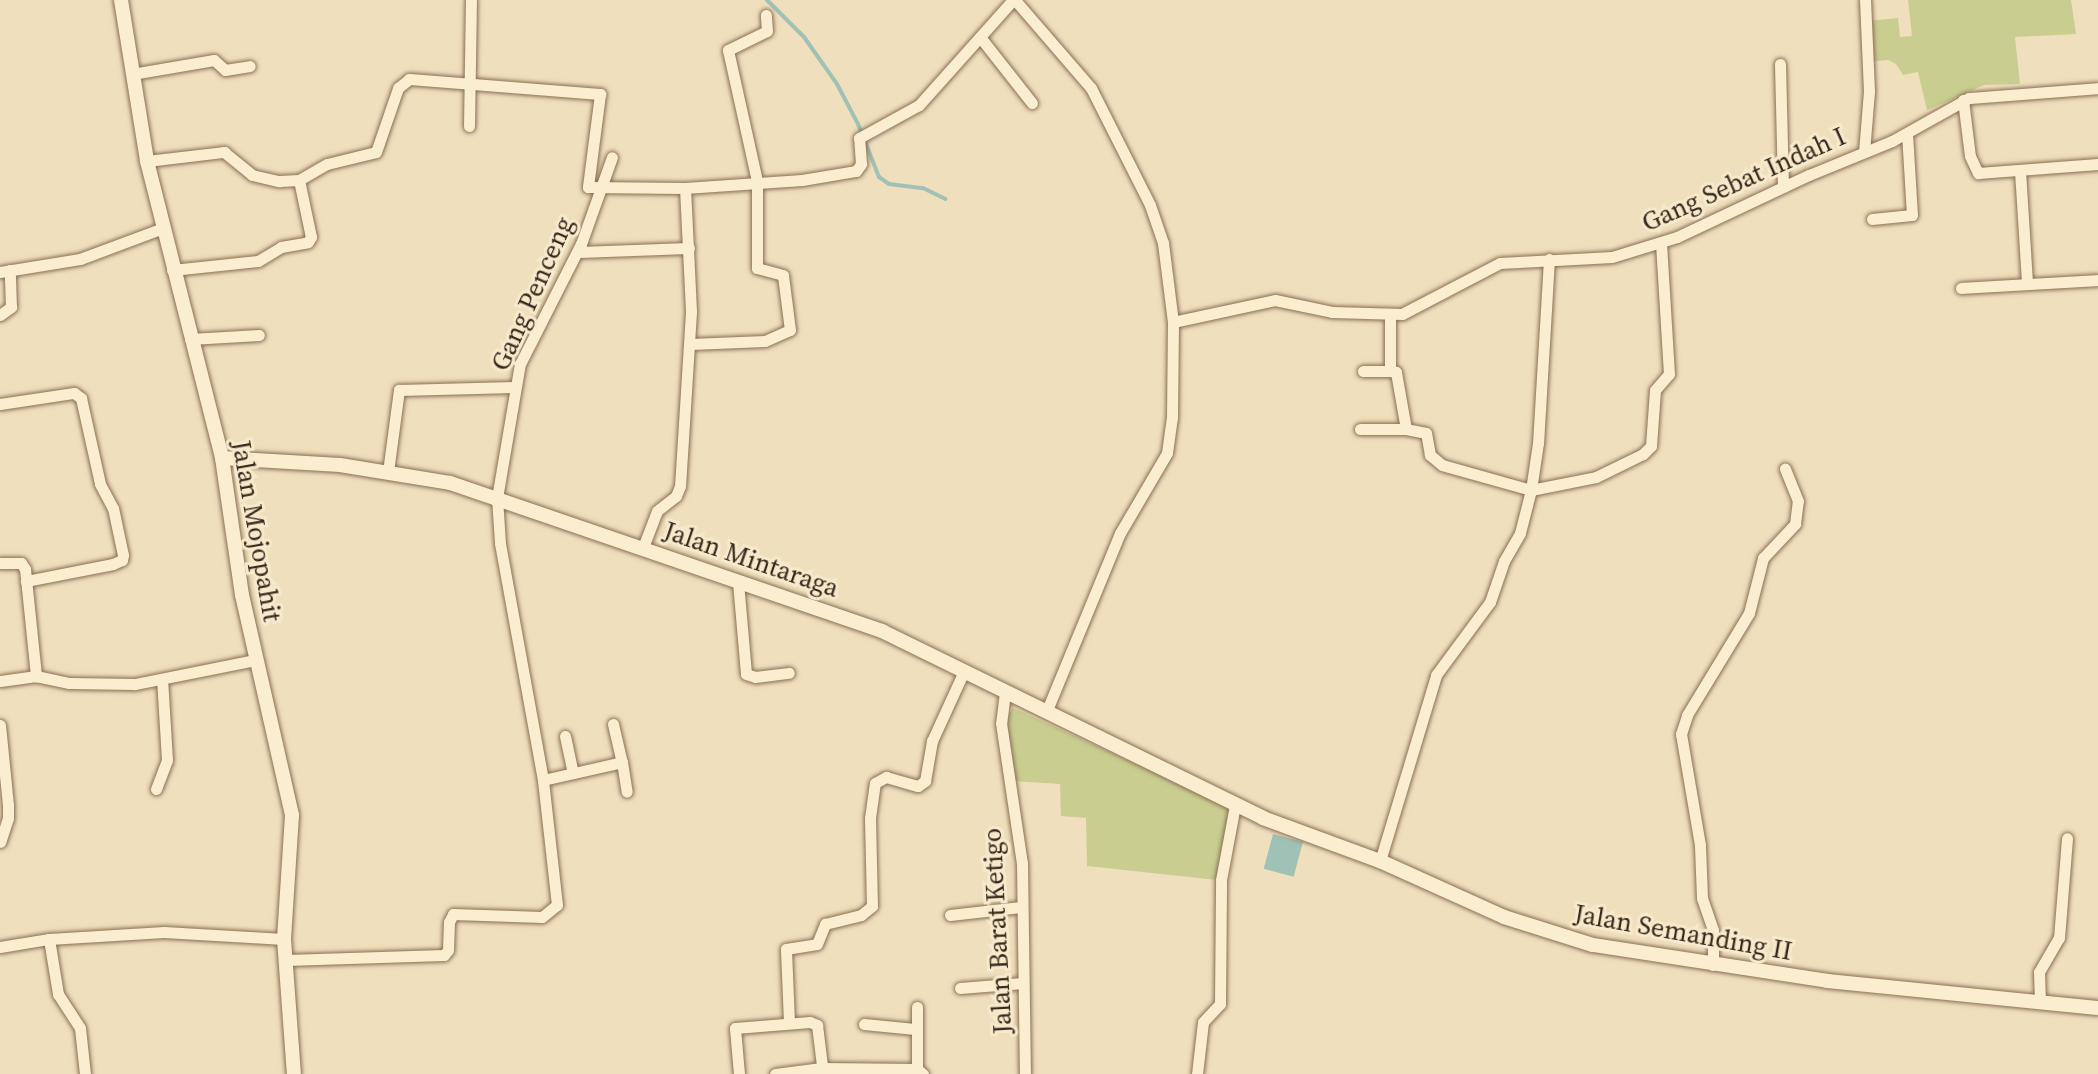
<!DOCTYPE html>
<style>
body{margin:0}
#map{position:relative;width:2098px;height:1074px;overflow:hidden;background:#f0dfbc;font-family:"Source Serif 4",serif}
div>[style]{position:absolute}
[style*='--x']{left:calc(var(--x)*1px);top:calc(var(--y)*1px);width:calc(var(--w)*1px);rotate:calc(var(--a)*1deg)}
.green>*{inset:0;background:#c9ce90}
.water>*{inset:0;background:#a0c1b6;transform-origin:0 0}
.stream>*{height:4px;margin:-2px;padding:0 2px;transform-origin:2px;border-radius:2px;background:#a0c1b6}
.roads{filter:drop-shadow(0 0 2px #896f55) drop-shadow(0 0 2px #896f55)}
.minor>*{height:11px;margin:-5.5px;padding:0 5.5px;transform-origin:5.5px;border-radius:5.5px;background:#fbedd0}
.tertiary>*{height:14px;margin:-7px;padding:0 7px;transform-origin:7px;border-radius:7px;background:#fbedd0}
span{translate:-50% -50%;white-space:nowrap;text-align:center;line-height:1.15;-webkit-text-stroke:6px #f7eacc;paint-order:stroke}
.street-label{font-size:26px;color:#37271b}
</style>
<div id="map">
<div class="green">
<div style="clip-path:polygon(1908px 0,2071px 0,2076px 34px,2015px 37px,2020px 84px,1984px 85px,1927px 110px,1918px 72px,1903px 75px,1896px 64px,1888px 60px,1867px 62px,1868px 21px,1898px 18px,1900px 37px,1912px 36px)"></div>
<div style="clip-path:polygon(1013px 708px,1230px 807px,1217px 880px,1087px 866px,1086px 818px,1061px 816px,1060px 784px,1013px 781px,1004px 723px)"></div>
</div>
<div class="water">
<div style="left:1273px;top:834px;width:31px;height:36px;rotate:15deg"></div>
</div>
<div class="stream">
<div style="--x:767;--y:0;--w:52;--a:45"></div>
<div style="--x:804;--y:37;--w:57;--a:54.9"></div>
<div style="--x:837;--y:84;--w:45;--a:62.3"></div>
<div style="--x:858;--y:124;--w:57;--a:68.4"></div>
<div style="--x:879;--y:177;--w:12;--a:35"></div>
<div style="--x:889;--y:184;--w:34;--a:7"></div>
<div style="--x:923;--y:188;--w:25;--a:26"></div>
</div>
<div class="roads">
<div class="minor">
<div style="--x:1015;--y:0;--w:116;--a:49.2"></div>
<div style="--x:1091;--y:88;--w:131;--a:63.2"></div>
<div style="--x:1150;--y:205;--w:40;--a:71.1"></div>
<div style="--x:1163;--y:243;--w:80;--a:82.8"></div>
<div style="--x:1173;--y:322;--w:95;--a:90.6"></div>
<div style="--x:1172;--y:417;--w:36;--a:98"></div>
<div style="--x:1167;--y:453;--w:93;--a:120.4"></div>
<div style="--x:1120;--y:533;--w:191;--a:112.4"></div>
<div style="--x:980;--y:37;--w:84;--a:51.8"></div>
<div style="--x:1780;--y:64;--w:123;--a:88.6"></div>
<div style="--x:132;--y:74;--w:83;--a:-9.7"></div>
<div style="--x:214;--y:60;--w:15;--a:42"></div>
<div style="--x:225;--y:70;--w:25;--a:-9"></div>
<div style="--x:1963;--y:100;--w:56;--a:82.9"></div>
<div style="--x:1970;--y:156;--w:19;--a:65"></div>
<div style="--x:1978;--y:173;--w:120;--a:-4.3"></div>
<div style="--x:469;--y:126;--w:126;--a:-89.1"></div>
<div style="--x:1864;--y:152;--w:61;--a:-85.3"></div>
<div style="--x:1869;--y:91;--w:91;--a:-92.5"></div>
<div style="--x:147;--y:161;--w:78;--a:-6.7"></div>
<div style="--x:224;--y:152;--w:36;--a:39"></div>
<div style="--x:252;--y:175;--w:28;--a:13"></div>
<div style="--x:279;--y:181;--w:20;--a:-3"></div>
<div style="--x:299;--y:180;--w:32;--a:-30"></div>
<div style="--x:327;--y:164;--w:50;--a:-13.8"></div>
<div style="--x:376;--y:152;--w:68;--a:-71"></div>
<div style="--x:398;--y:88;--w:14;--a:-39"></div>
<div style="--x:409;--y:79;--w:192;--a:4.5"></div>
<div style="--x:600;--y:94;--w:94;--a:97.4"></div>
<div style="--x:588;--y:187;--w:97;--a:0.6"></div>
<div style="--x:685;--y:188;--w:124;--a:87.2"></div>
<div style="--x:691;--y:312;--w:174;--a:93.6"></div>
<div style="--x:680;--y:486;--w:11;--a:112"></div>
<div style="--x:676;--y:496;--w:24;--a:142"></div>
<div style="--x:657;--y:511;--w:40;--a:111"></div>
<div style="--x:2020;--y:171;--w:111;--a:86.4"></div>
<div style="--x:685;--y:188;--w:117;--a:-3.9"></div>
<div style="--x:802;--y:180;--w:55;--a:-9.5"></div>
<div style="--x:856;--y:171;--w:9;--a:-54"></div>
<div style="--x:861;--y:164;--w:26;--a:-94"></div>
<div style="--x:859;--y:138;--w:68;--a:-28.8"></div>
<div style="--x:919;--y:105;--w:141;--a:-48.2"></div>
<div style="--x:1872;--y:219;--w:40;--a:-5.7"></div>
<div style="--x:1912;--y:215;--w:82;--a:-93.5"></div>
<div style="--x:578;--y:252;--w:111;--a:-2.1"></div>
<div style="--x:1549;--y:259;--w:184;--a:93.4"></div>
<div style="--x:1538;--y:443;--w:48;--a:98.5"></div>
<div style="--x:1531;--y:490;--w:66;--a:-11.3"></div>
<div style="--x:1596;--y:477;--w:52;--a:-26.1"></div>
<div style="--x:1643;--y:454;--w:11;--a:-45"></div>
<div style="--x:1651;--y:446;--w:56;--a:-85.9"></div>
<div style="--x:1655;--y:390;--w:21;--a:-49"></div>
<div style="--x:1669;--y:374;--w:131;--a:-93.5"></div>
<div style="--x:172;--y:270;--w:86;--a:-6"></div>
<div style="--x:258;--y:261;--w:27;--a:-31"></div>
<div style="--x:281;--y:247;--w:27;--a:-10"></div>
<div style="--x:308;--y:242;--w:6;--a:-59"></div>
<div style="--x:311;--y:237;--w:58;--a:-101.9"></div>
<div style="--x:0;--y:272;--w:81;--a:-9.2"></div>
<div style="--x:80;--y:259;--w:89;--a:-20.5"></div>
<div style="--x:1961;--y:288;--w:137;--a:-3.3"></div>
<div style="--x:0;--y:315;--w:14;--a:-36"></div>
<div style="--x:11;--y:307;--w:37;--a:-92"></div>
<div style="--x:1173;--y:322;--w:104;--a:-12.2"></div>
<div style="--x:1275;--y:300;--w:58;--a:11.9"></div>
<div style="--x:1332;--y:312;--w:70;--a:1.6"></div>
<div style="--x:1402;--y:314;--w:110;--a:-27.5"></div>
<div style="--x:1500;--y:263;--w:112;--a:-3.1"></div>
<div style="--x:1612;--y:257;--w:68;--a:-17.1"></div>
<div style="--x:1677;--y:237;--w:146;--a:-25.2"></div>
<div style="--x:1809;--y:175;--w:90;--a:-22.3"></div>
<div style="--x:1892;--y:141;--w:88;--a:-29.2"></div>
<div style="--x:1969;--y:98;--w:129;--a:-4.4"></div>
<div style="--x:190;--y:339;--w:69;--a:-3.3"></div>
<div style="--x:690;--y:344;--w:75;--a:-2.3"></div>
<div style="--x:765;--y:341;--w:27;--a:-24"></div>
<div style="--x:790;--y:330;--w:55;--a:-97.3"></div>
<div style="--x:783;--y:275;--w:27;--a:-165"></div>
<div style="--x:757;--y:268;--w:87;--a:-90"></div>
<div style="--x:757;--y:181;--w:134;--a:-102.5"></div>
<div style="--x:728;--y:50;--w:43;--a:-26"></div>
<div style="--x:767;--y:31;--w:16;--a:-94"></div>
<div style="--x:1363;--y:371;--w:27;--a:0"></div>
<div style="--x:0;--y:404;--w:75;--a:-8.5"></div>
<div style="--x:74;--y:393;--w:9;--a:36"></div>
<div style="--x:81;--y:398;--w:88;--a:77.5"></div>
<div style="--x:100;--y:484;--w:27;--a:62"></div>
<div style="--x:113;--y:508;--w:48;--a:78"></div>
<div style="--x:123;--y:555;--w:5;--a:101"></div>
<div style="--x:122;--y:560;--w:10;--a:156"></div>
<div style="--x:113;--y:564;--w:89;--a:168.9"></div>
<div style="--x:1360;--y:429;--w:46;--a:0"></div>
<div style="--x:388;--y:472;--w:83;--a:-82.4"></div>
<div style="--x:399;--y:390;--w:115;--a:-1.5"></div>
<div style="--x:0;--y:563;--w:21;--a:0"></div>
<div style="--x:21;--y:563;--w:7;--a:56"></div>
<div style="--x:25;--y:569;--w:108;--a:84.1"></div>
<div style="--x:36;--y:676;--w:36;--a:172"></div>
<div style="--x:738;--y:582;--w:92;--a:85"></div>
<div style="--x:746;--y:674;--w:9;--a:18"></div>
<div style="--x:755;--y:677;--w:34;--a:-7"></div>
<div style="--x:36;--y:676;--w:34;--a:12"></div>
<div style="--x:69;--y:683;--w:66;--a:0.9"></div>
<div style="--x:135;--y:684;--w:122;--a:-11.3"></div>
<div style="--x:1005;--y:692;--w:31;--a:97"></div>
<div style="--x:1001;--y:723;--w:142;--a:81.5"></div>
<div style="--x:1022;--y:863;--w:211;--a:89.2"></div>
<div style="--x:613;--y:724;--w:39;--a:77"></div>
<div style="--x:0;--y:725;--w:80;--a:84.3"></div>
<div style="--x:8;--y:805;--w:13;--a:90"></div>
<div style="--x:8;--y:818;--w:25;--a:108"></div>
<div style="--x:565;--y:736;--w:38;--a:78"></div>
<div style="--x:543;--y:780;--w:81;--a:-12.8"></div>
<div style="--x:622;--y:762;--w:30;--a:81"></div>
<div style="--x:156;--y:789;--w:31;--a:-69"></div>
<div style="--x:167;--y:760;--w:81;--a:-93.5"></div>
<div style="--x:1380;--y:861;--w:194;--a:-73.2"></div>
<div style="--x:1436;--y:675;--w:91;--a:-53.5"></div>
<div style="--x:1490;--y:602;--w:43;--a:-71.1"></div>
<div style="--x:1504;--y:561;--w:32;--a:-60"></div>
<div style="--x:1520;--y:533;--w:44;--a:-75.7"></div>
<div style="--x:1531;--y:490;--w:92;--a:-164.3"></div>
<div style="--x:1442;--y:465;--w:16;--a:-140"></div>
<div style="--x:1430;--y:455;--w:22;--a:-100"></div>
<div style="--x:1426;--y:433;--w:20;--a:-169"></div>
<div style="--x:1406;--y:429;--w:58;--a:-100"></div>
<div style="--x:1396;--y:372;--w:6;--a:-171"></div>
<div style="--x:1390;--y:371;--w:56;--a:-90"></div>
<div style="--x:950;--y:915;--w:71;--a:-6.4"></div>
<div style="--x:49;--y:939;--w:56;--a:80.7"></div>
<div style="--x:58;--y:994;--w:40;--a:57.1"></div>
<div style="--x:80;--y:1028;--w:46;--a:83.8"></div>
<div style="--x:0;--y:947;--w:50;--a:-9.3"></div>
<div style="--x:49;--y:939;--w:115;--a:-3.5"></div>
<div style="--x:164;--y:932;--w:120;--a:3.3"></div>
<div style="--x:286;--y:960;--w:158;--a:-1.8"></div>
<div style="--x:444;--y:955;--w:6;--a:-51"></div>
<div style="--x:448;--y:950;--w:28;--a:-88"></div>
<div style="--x:449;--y:922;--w:9;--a:-63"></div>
<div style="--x:453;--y:914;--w:89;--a:1.9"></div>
<div style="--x:542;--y:917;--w:19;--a:-39"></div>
<div style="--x:557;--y:905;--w:126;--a:-96.4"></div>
<div style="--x:543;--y:780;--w:241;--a:-100.3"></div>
<div style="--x:500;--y:543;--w:45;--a:-93.8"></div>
<div style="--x:497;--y:498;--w:136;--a:-80.3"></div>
<div style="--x:520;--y:364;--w:135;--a:-63.1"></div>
<div style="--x:581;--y:244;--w:92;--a:-70.4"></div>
<div style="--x:1713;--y:965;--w:35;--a:-90"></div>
<div style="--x:1713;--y:930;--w:34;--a:-109"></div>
<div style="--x:1702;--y:898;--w:53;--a:-92.2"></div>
<div style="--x:1700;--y:845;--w:113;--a:-99.7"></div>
<div style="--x:1681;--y:734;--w:20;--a:-72"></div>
<div style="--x:1687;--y:715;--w:119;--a:-58.7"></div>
<div style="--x:1749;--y:613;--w:57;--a:-75.7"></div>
<div style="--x:1763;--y:558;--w:47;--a:-46.7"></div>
<div style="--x:1795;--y:524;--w:23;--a:-83"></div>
<div style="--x:1798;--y:501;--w:35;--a:-112"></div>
<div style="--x:960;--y:988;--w:63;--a:-4.5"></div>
<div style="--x:2040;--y:1001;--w:29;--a:-92"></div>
<div style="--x:2039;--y:972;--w:39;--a:-60"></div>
<div style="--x:2059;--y:938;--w:100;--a:-85.4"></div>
<div style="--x:917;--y:1007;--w:62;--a:90"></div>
<div style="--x:917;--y:1069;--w:8;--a:40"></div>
<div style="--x:789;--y:1022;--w:73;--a:-92.4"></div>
<div style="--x:786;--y:949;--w:31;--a:-9"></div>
<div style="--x:817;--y:944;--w:22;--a:-68"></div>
<div style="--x:825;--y:924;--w:37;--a:-14"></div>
<div style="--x:861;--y:915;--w:14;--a:-39"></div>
<div style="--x:872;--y:906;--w:88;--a:-91.3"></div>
<div style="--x:870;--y:818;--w:35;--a:-82"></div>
<div style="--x:875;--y:783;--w:13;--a:-29"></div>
<div style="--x:886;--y:777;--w:33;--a:16"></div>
<div style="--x:918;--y:786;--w:9;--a:-36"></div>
<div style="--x:925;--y:781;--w:41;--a:-80.1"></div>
<div style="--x:932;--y:741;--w:77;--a:-65.4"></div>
<div style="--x:864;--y:1024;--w:51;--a:5.6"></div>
<div style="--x:739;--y:1074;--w:46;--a:-95"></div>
<div style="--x:735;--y:1028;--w:75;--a:-4.6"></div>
<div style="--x:810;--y:1022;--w:8;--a:23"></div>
<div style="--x:817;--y:1025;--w:49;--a:83"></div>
<div style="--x:775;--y:1074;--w:47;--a:-7.3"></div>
<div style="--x:822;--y:1068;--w:95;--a:0.6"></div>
<div style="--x:1197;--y:1074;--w:52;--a:-83.4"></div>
<div style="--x:1203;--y:1022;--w:25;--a:-47"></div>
<div style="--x:1220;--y:1004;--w:124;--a:-89.5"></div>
<div style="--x:1221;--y:880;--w:76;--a:-79.4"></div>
</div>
<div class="tertiary">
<div style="--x:121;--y:0;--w:163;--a:80.8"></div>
<div style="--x:147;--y:161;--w:306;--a:75.8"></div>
<div style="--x:222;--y:458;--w:138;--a:81.7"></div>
<div style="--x:242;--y:595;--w:226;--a:77.2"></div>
<div style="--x:292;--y:815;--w:124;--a:93.7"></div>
<div style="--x:284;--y:939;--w:135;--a:85.8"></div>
<div style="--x:222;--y:458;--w:118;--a:3.4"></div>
<div style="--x:340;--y:465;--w:111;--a:9.3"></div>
<div style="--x:450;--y:483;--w:457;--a:18.9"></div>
<div style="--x:882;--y:631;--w:424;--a:26.1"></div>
<div style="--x:1263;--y:818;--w:125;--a:20.2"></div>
<div style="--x:1380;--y:861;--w:136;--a:24.3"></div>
<div style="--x:1504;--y:917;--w:93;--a:17.5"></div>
<div style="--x:1593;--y:945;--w:237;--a:8.7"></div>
<div style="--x:1827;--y:981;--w:272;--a:5.7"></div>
</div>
</div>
<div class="street-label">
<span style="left:1744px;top:180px;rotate:-24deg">Gang Sebat Indah I</span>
<span style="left:533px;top:294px;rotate:-66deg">Gang Penceng</span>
<span style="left:256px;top:531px;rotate:80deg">Jalan Mojopahit</span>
<span style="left:751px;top:560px;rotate:19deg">Jalan Mintaraga</span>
<span style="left:998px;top:931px;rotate:-93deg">Jalan Barat Ketigo</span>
<span style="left:1683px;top:933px;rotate:10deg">Jalan Semanding II</span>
</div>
</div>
